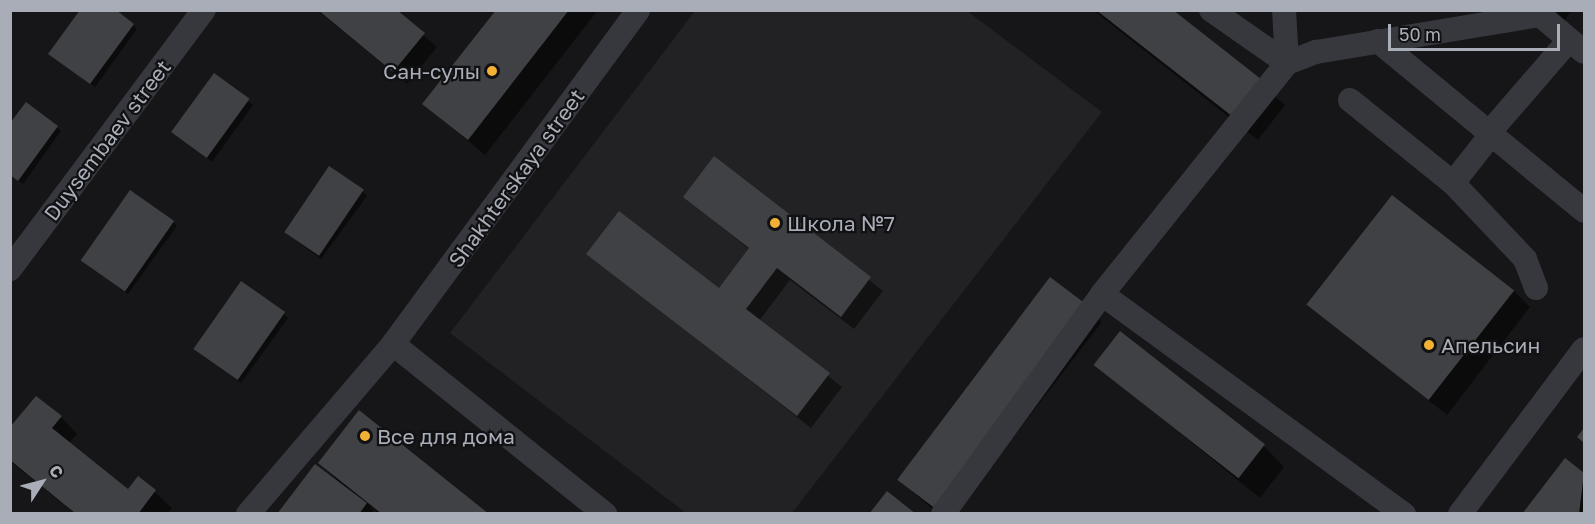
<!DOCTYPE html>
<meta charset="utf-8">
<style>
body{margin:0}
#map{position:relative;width:1595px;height:524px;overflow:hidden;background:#161618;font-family:"Golos Text",sans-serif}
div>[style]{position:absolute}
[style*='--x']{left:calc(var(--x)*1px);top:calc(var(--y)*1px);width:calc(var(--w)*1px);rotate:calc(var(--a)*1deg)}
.built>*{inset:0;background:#222225}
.shadow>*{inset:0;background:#0007}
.building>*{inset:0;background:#404145;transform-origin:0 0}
.minor>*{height:24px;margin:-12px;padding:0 12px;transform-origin:12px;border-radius:12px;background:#37383d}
.dots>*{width:16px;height:16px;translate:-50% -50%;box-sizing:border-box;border:3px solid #111113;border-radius:50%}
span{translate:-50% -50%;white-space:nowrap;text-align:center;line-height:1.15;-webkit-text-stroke:4.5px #111113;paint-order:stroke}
.poi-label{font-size:21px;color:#a8adb8}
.right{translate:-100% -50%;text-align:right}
.left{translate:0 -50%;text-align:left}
.street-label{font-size:21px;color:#a8adb8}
.frame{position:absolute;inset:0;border:12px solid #a8adb8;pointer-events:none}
.north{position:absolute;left:12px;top:452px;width:60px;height:60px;-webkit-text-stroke:4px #111113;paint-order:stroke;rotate:54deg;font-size:16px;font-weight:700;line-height:24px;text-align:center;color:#a8adb8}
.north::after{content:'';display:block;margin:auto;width:21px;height:27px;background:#a8adb8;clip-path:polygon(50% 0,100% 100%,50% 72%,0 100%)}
.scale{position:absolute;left:1388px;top:24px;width:172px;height:27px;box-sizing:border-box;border:3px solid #a8adb8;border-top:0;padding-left:8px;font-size:18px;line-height:21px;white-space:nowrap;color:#a8adb8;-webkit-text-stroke:4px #111113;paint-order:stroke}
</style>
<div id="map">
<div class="built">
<div style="clip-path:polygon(695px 11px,967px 11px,1102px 112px,792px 513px,686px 513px,450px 333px)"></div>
</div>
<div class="shadow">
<div style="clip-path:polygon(317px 10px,395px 10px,437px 47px,407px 84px)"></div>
<div style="clip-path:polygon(497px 10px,598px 10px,485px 155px,424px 104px)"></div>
<div style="clip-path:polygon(1093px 10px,1170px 10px,1285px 105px,1258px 140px)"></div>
<div style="clip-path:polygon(1542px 10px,1572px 10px,1561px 25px)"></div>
<div style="clip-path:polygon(133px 25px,137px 29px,95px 87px,54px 58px)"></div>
<div style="clip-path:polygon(214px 75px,253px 105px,212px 162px,178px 136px)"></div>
<div style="clip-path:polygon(57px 127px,61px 131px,23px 184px,10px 175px)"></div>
<div style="clip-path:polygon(715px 158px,883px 291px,854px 329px,790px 280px,759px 321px,842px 387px,811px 428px,588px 254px,719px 290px,750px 250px,685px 197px)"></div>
<div style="clip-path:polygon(363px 192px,367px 196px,321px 259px,288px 235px)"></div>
<div style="clip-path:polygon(173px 222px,177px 226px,128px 294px,86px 264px)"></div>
<div style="clip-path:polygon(1514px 291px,1530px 307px,1447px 415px,1309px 305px)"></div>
<div style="clip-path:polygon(1086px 306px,1102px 322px,954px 514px,938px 514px,897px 478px)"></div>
<div style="clip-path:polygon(284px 314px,288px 318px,241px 383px,199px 353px)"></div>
<div style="clip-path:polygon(1095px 364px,1264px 446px,1284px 467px,1260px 498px)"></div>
<div style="clip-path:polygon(61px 417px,77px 434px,69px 443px,128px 491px,139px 478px,172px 508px,167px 514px,75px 514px,10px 461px,10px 429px)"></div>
<div style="clip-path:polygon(1566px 460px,1584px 474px,1584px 514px,1524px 514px)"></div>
<div style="clip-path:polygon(320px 463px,486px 514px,380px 514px,370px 506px,375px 514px,279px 514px,337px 480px)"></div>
</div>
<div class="building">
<div style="clip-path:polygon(80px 10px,116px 10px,134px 24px,90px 84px,48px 54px)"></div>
<div style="clip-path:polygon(318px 10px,397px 10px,425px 33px,393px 72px)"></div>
<div style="clip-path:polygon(496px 10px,569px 10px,468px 140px,422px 104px)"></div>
<div style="clip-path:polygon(1096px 10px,1173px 10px,1266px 83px,1237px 120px)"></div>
<div style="left:214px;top:73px;width:44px;height:73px;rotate:36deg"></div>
<div style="clip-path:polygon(26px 102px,58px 126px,18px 181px,10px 175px,10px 123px)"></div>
<div style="clip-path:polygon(714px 156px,871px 277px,841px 317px,777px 268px,746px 309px,830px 373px,797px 416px,586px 254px,619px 211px,719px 288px,749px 248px,683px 197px)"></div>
<div style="left:329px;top:166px;width:42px;height:80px;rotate:34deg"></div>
<div style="left:130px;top:190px;width:54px;height:86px;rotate:35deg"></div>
<div style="left:1392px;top:195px;width:155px;height:139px;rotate:38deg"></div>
<div style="left:1050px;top:277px;width:46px;height:254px;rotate:37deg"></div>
<div style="left:241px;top:281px;width:54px;height:83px;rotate:35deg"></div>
<div style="left:1120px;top:331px;width:184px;height:43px;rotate:38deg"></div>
<div style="clip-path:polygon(36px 396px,62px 416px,52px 428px,128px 489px,138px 476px,156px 490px,138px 514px,76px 514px,10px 460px,10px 427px)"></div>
<div style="clip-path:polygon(359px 410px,489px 514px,382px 514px,318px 463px)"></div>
<div style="clip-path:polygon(1584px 428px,1584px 443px,1577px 437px)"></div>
<div style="clip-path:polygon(1565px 458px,1584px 473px,1579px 514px,1522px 514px)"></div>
<div style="clip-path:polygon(315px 464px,367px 503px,359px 514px,277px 514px)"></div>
<div style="clip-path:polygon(887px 491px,916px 514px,869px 514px)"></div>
</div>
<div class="minor">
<div style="--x:1211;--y:10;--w:93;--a:34.9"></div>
<div style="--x:1287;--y:63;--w:31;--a:-21"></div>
<div style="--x:1316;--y:52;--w:227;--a:-9.4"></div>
<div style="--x:1534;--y:10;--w:65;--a:40"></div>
<div style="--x:1378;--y:41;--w:267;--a:39.5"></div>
<div style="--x:1350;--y:100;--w:132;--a:38.9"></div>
<div style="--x:1453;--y:183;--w:60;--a:-51.8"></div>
<div style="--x:1488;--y:134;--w:124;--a:-49.2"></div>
<div style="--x:1453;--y:183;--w:105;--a:46.5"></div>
<div style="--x:1525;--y:259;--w:31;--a:69"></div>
<div style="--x:10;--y:269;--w:324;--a:-53.2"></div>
<div style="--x:1102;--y:294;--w:374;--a:36.1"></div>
<div style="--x:393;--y:344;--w:414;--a:-53.7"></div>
<div style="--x:248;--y:514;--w:223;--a:-49.5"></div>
<div style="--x:393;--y:344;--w:272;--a:38.7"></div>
<div style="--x:943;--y:514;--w:271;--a:-54.1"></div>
<div style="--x:1102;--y:294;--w:296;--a:-51.3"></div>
<div style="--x:1287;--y:63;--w:53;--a:-93.2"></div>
<div style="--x:1460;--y:514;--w:206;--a:-53.1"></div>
</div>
<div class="dots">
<div style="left:492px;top:71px;background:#f2b134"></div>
<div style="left:775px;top:223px;background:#f2b134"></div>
<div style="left:1429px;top:345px;background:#f2b134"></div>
<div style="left:365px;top:436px;background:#f2b134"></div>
</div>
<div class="poi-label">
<span class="right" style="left:480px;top:71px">Сан-сулы</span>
<span class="left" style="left:787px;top:223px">Школа №7</span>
<span class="left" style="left:1441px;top:345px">Апельсин</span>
<span class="left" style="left:377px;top:436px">Все для дома</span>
</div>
<div class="street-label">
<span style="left:107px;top:140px;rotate:-53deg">Duysembaev street</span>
<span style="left:516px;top:178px;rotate:-54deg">Shakhterskaya street</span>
</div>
<div class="frame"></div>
<div class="north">С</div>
<div class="scale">50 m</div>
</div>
